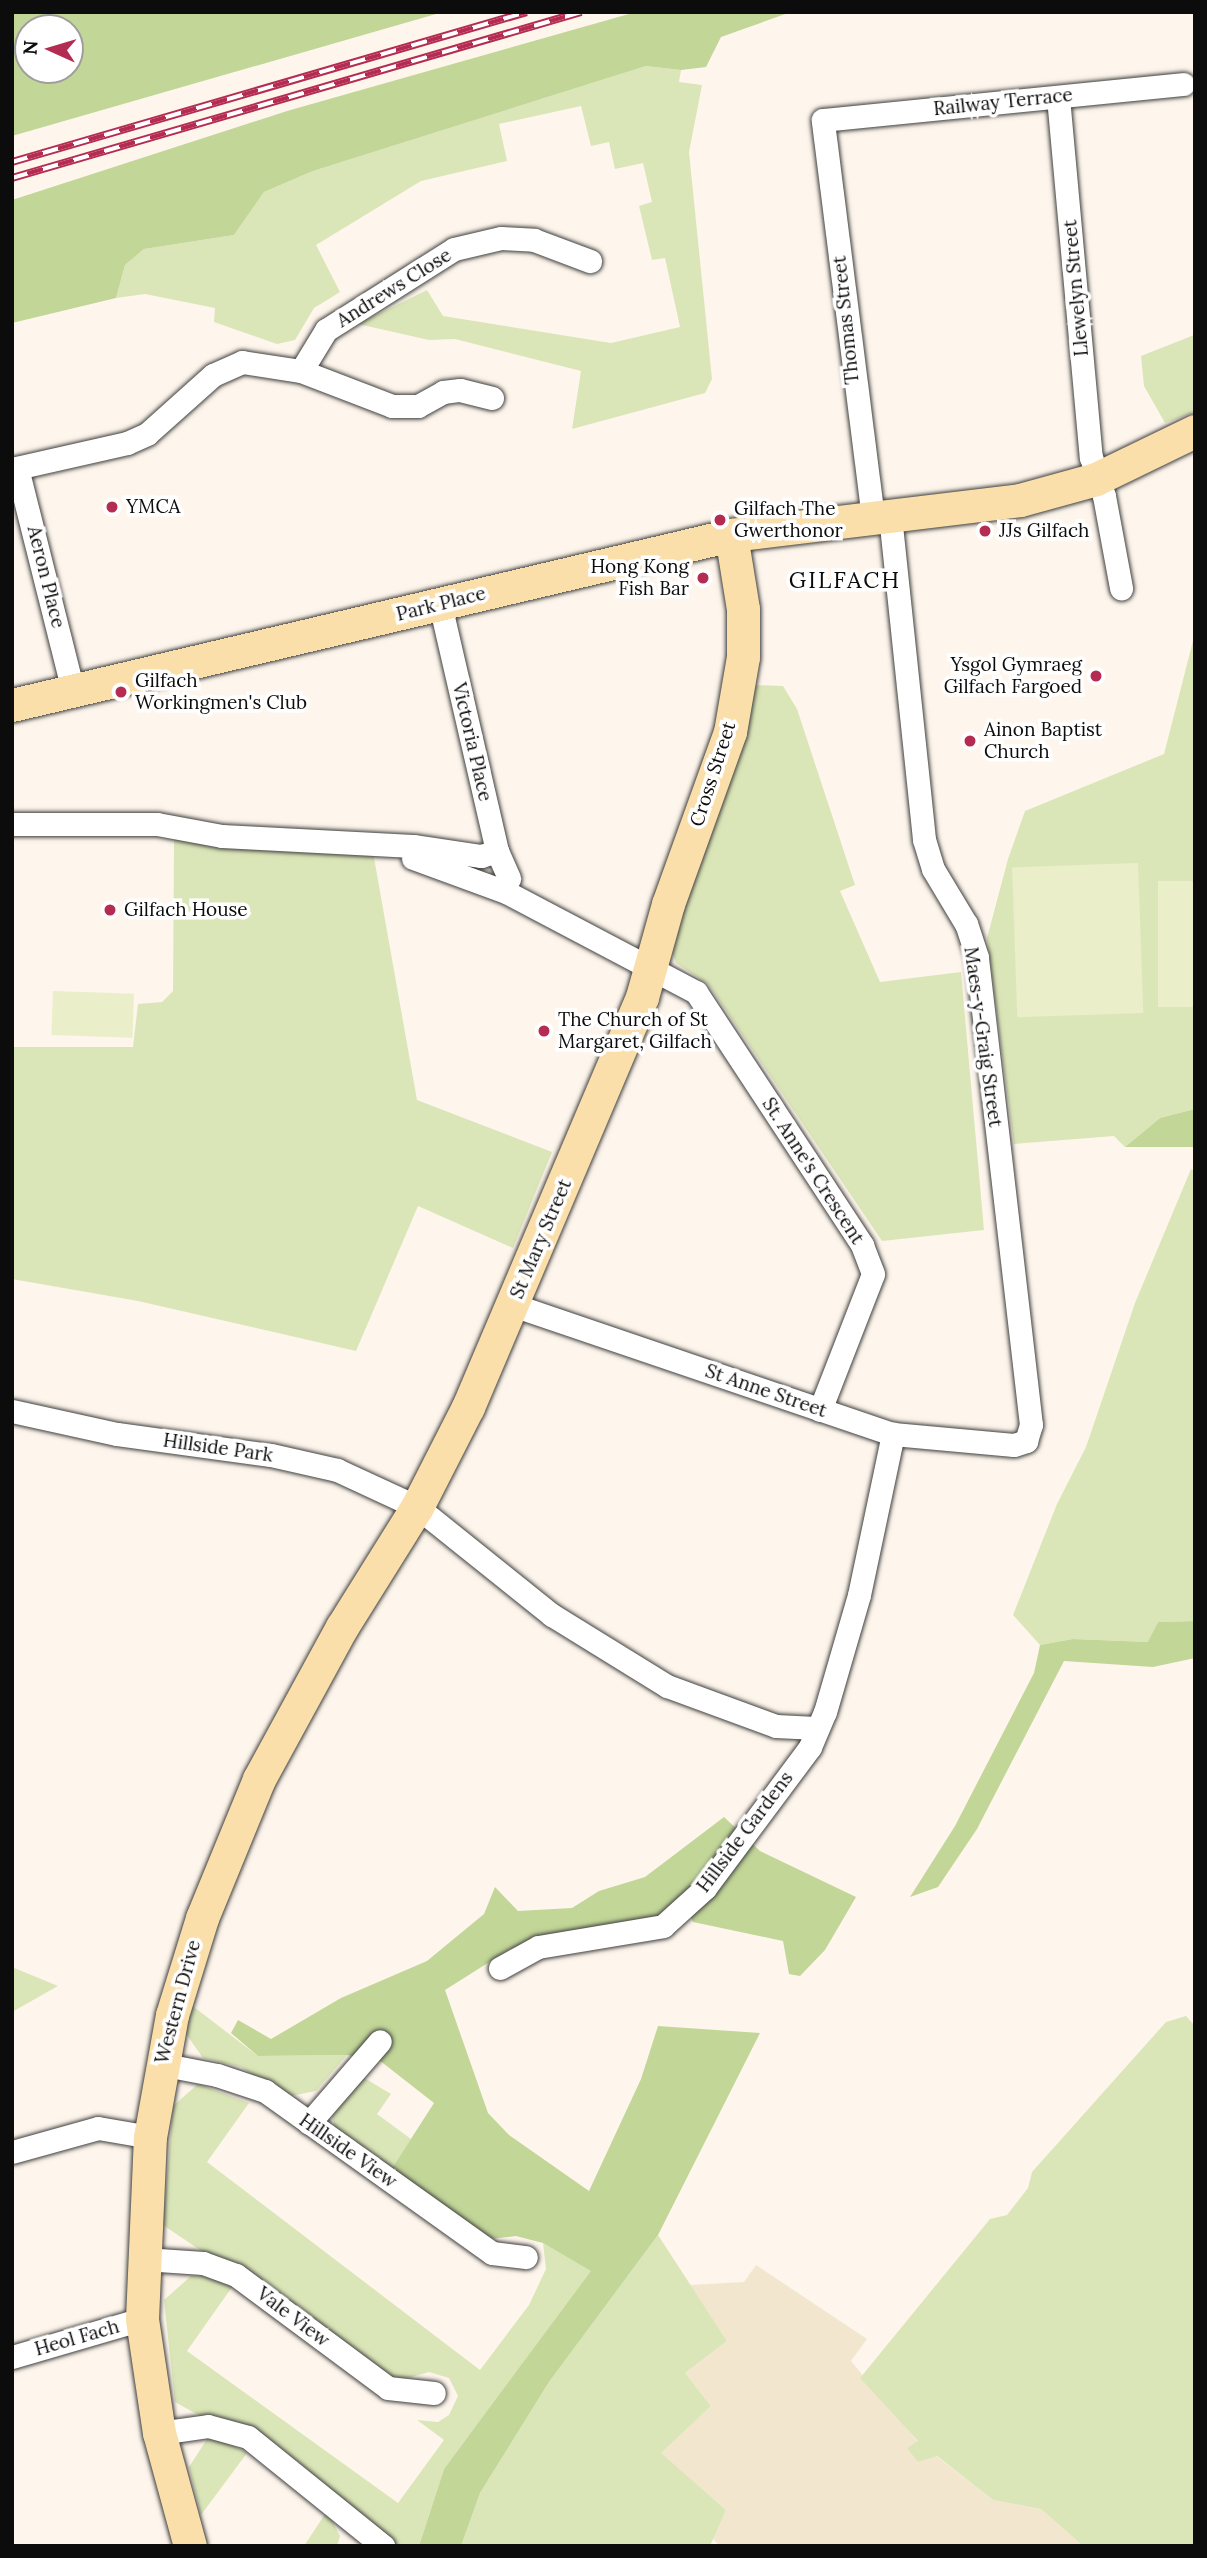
<!DOCTYPE html>
<style>
body{margin:0}
#map{position:relative;width:1207px;height:2558px;overflow:hidden;background:#fef6ec;font-family:Lora,serif}
div>[style]{position:absolute}
[style*='--x']{left:calc(var(--x)*1px);top:calc(var(--y)*1px);width:calc(var(--w)*1px);rotate:calc(var(--a)*1deg)}
.farmland>*{inset:0;background:#f2e7ce}
.green>*{inset:0;background:#dbe6b8}
.forest>*{inset:0;background:#c2d698}
.pitch>*{inset:0;background:#eaeec9;transform-origin:0 0}
.roads{filter:drop-shadow(0 0 2px #3f3f3f) drop-shadow(0 0 2px #3f3f3f)}
.street>*{height:23px;margin:-11.5px;padding:0 11.5px;transform-origin:11.5px;border-radius:11.5px;background:#fff}
.secondary>*{height:33px;margin:-16.5px;padding:0 16.5px;transform-origin:16.5px;border-radius:16.5px;background:#fbdfab}
.rail>*{height:8px;margin-top:-4px;transform-origin:0;background:repeating-linear-gradient(90deg,#fff 0 16px,#b42c52 0 32px);box-sizing:border-box;border-block:2px solid #b42c52}
.dots>*{width:19px;height:19px;translate:-50% -50%;box-sizing:border-box;border:4px solid #fff;border-radius:50%}
span{translate:-50% -50%;white-space:nowrap;text-align:center;line-height:1.15;-webkit-text-stroke:7px #fff;paint-order:stroke}
.street-label{font-size:19px;color:#0c0c0c}
.poi-label{font-size:19px;color:#0c0c0c}
.left{translate:0 -50%;text-align:left}
.right{translate:-100% -50%;text-align:right}
.quarter-label{font-size:23px;color:#0c0c0c;letter-spacing:2px}
.frame{position:absolute;inset:0;border:14px solid #0c0c0c;pointer-events:none}
.north{position:absolute;left:14px;top:14px;width:70px;height:70px;box-sizing:border-box;background:#fff;border:2px solid #9e9e9e;border-radius:50%;rotate:274deg;font-size:19px;font-weight:700;line-height:28px;text-align:center;color:#0c0c0c}
.north::after{content:'';display:block;margin:auto;width:24px;height:32px;background:#b42c52;clip-path:polygon(50% 0,100% 100%,50% 72%,0 100%)}
</style>
<div id="map">
<div class="farmland">
<div style="clip-path:polygon(756px 2265px,867px 2339px,851px 2361px,918px 2442px,993px 2500px,1041px 2509px,1083px 2546px,720px 2546px,712px 2538px,726px 2510px,660px 2453px,711px 2406px,685px 2373px,727px 2341px,690px 2285px,744px 2282px)"></div>
</div>
<div class="green">
<div style="clip-path:polygon(646px 66px,681px 70px,679px 82px,702px 85px,689px 152px,712px 379px,705px 393px,572px 429px,581px 371px,455px 339px,429px 340px,358px 324px,427px 290px,443px 316px,611px 343px,680px 327px,665px 258px,652px 260px,639px 206px,652px 202px,643px 163px,615px 169px,609px 142px,591px 146px,581px 106px,499px 124px,507px 161px,421px 181px,316px 245px,340px 292px,314px 308px,295px 340px,277px 344px,214px 322px,215px 308px,145px 294px,116px 298px,125px 265px,144px 249px,234px 235px,264px 192px,313px 171px)"></div>
<div style="clip-path:polygon(1194px 335px,1195px 412px,1165px 423px,1144px 386px,1141px 356px)"></div>
<div style="clip-path:polygon(1195px 633px,1195px 1109px,1160px 1118px,1125px 1147px,1114px 1136px,1014px 1144px,987px 938px,1008px 859px,1025px 811px,1164px 754px)"></div>
<div style="clip-path:polygon(751px 685px,783px 686px,797px 709px,855px 885px,840px 891px,880px 982px,961px 972px,984px 1230px,882px 1241px,708px 984px,676px 963px,667px 937px)"></div>
<div style="clip-path:polygon(174px 839px,373px 852px,417px 1100px,552px 1152px,513px 1248px,418px 1206px,356px 1351px,138px 1301px,12px 1279px,12px 1047px,133px 1047px,138px 1004px,162px 1002px,173px 991px)"></div>
<div style="clip-path:polygon(1191px 1169px,1195px 1171px,1195px 1621px,1158px 1622px,1149px 1642px,1073px 1639px,1040px 1645px,1013px 1615px,1057px 1504px,1086px 1447px,1135px 1303px)"></div>
<div style="clip-path:polygon(12px 1967px,58px 1986px,12px 2012px)"></div>
<div style="clip-path:polygon(190px 2004px,258px 2056px,347px 2055px,316px 2091px,285px 2097px,241px 2067px,203px 2058px,184px 2031px)"></div>
<div style="clip-path:polygon(1186px 2016px,1195px 2026px,1195px 2546px,1083px 2546px,1041px 2509px,993px 2500px,937px 2456px,918px 2462px,907px 2448px,918px 2441px,860px 2378px,990px 2219px,1007px 2215px,1028px 2188px,1032px 2172px,1166px 2022px)"></div>
<div style="clip-path:polygon(361px 2076px,391px 2094px,377px 2114px,411px 2139px,389px 2173px,338px 2136px,332px 2117px,337px 2102px)"></div>
<div style="clip-path:polygon(198px 2084px,249px 2103px,207px 2162px,480px 2370px,529px 2305px,546px 2269px,543px 2243px,592px 2271px,444px 2469px,419px 2546px,398px 2546px,248px 2427px,202px 2417px,175px 2402px,164px 2300px,191px 2276px,211px 2276px,232px 2287px,187px 2351px,398px 2503px,444px 2440px,417px 2420px,438px 2422px,449px 2415px,458px 2396px,449px 2378px,429px 2372px,401px 2380px,387px 2376px,163px 2225px,173px 2106px)"></div>
<div style="clip-path:polygon(658px 2235px,727px 2341px,685px 2373px,711px 2406px,661px 2453px,726px 2510px,710px 2546px,461px 2546px,480px 2493px,549px 2382px)"></div>
<div style="clip-path:polygon(207px 2439px,223px 2440px,247px 2453px,201px 2515px,189px 2467px)"></div>
<div style="clip-path:polygon(327px 2511px,340px 2536px,337px 2546px,304px 2546px)"></div>
</div>
<div class="forest">
<div style="clip-path:polygon(evenodd,12px 12px,443px 12px,12px 136px,12px 12px,70px 28px,70px 70px,28px 70px,28px 28px,70px 28px)"></div>
<div style="clip-path:polygon(636px 12px,791px 12px,721px 37px,706px 67px,681px 70px,646px 66px,313px 171px,264px 192px,234px 235px,144px 249px,125px 265px,116px 298px,12px 323px,12px 200px,287px 111px)"></div>
<div style="clip-path:polygon(1195px 1109px,1195px 1147px,1125px 1147px,1160px 1118px)"></div>
<div style="clip-path:polygon(1195px 1621px,1195px 1658px,1153px 1667px,1064px 1661px,977px 1829px,938px 1887px,910px 1897px,955px 1826px,1034px 1673px,1040px 1645px,1073px 1639px,1148px 1642px,1158px 1622px)"></div>
<div style="clip-path:polygon(724px 1817px,760px 1851px,856px 1897px,825px 1950px,800px 1976px,789px 1974px,783px 1941px,693px 1922px,681px 1895px,655px 1919px,574px 1932px,510px 1949px,445px 1990px,488px 2113px,509px 2135px,589px 2191px,641px 2079px,658px 2026px,760px 2033px,658px 2235px,549px 2382px,480px 2493px,461px 2546px,419px 2546px,444px 2469px,591px 2271px,543px 2243px,516px 2236px,480px 2240px,389px 2173px,434px 2103px,379px 2060px,347px 2055px,258px 2056px,231px 2033px,238px 2020px,271px 2039px,341px 1998px,427px 1961px,484px 1914px,495px 1887px,518px 1911px,572px 1908px,599px 1891px,645px 1877px)"></div>
</div>
<div class="pitch">
<div style="left:1138px;top:863px;width:150px;height:126px;rotate:88deg"></div>
<div style="left:1195px;top:881px;width:126px;height:37px;rotate:90deg"></div>
<div style="left:53px;top:991px;width:81px;height:44px;rotate:2deg"></div>
</div>
<div class="roads">
<div class="street">
<div style="--x:1058;--y:97;--w:362;--a:84.8"></div>
<div style="--x:1091;--y:457;--w:41;--a:71.6"></div>
<div style="--x:1104;--y:496;--w:94;--a:79.5"></div>
<div style="--x:301;--y:371;--w:48;--a:-58.6"></div>
<div style="--x:326;--y:330;--w:151;--a:-32.3"></div>
<div style="--x:454;--y:249;--w:48;--a:-13.2"></div>
<div style="--x:501;--y:238;--w:33;--a:3"></div>
<div style="--x:534;--y:240;--w:60;--a:20.6"></div>
<div style="--x:17;--y:468;--w:230;--a:75.9"></div>
<div style="--x:12;--y:469;--w:118;--a:-12.7"></div>
<div style="--x:127;--y:443;--w:22;--a:-24"></div>
<div style="--x:147;--y:434;--w:89;--a:-41.8"></div>
<div style="--x:213;--y:375;--w:32;--a:-24"></div>
<div style="--x:242;--y:362;--w:60;--a:8.7"></div>
<div style="--x:301;--y:371;--w:97;--a:21"></div>
<div style="--x:392;--y:406;--w:26;--a:0"></div>
<div style="--x:418;--y:406;--w:29;--a:-29"></div>
<div style="--x:443;--y:392;--w:17;--a:-7"></div>
<div style="--x:460;--y:390;--w:33;--a:14"></div>
<div style="--x:873;--y:518;--w:401;--a:-97.2"></div>
<div style="--x:823;--y:120;--w:362;--a:-5.7"></div>
<div style="--x:440;--y:604;--w:253;--a:77"></div>
<div style="--x:497;--y:851;--w:30;--a:66"></div>
<div style="--x:12;--y:824;--w:145;--a:0"></div>
<div style="--x:157;--y:824;--w:66;--a:10.5"></div>
<div style="--x:222;--y:836;--w:191;--a:3"></div>
<div style="--x:413;--y:846;--w:69;--a:8.4"></div>
<div style="--x:481;--y:856;--w:17;--a:-17"></div>
<div style="--x:413;--y:858;--w:99;--a:20.1"></div>
<div style="--x:506;--y:892;--w:215;--a:27.8"></div>
<div style="--x:696;--y:992;--w:303;--a:56.7"></div>
<div style="--x:862;--y:1245;--w:31;--a:69"></div>
<div style="--x:873;--y:1274;--w:146;--a:111.3"></div>
<div style="--x:513;--y:1305;--w:401;--a:18.8"></div>
<div style="--x:893;--y:1434;--w:121;--a:5.2"></div>
<div style="--x:1014;--y:1445;--w:13;--a:-18"></div>
<div style="--x:1026;--y:1441;--w:17;--a:-73"></div>
<div style="--x:1031;--y:1425;--w:471;--a:-96.6"></div>
<div style="--x:977;--y:957;--w:35;--a:-108"></div>
<div style="--x:966;--y:924;--w:64;--a:-121"></div>
<div style="--x:933;--y:869;--w:31;--a:-107"></div>
<div style="--x:924;--y:839;--w:324;--a:-96"></div>
<div style="--x:12;--y:1411;--w:107;--a:12.4"></div>
<div style="--x:117;--y:1434;--w:155;--a:7.8"></div>
<div style="--x:271;--y:1455;--w:68;--a:12.8"></div>
<div style="--x:337;--y:1470;--w:88;--a:24.8"></div>
<div style="--x:417;--y:1507;--w:173;--a:38.7"></div>
<div style="--x:552;--y:1615;--w:135;--a:31.7"></div>
<div style="--x:667;--y:1686;--w:116;--a:20.2"></div>
<div style="--x:776;--y:1726;--w:40;--a:2.9"></div>
<div style="--x:500;--y:1968;--w:43;--a:-28.9"></div>
<div style="--x:538;--y:1947;--w:127;--a:-9.5"></div>
<div style="--x:663;--y:1926;--w:57;--a:-42.1"></div>
<div style="--x:705;--y:1888;--w:176;--a:-53.3"></div>
<div style="--x:810;--y:1747;--w:38;--a:-67"></div>
<div style="--x:825;--y:1712;--w:122;--a:-73.8"></div>
<div style="--x:859;--y:1595;--w:165;--a:-78.1"></div>
<div style="--x:160;--y:2064;--w:58;--a:10.9"></div>
<div style="--x:217;--y:2075;--w:51;--a:18.4"></div>
<div style="--x:265;--y:2091;--w:279;--a:35.5"></div>
<div style="--x:492;--y:2253;--w:34;--a:7"></div>
<div style="--x:309;--y:2123;--w:108;--a:-49.1"></div>
<div style="--x:12;--y:2152;--w:89;--a:-15.6"></div>
<div style="--x:98;--y:2128;--w:53;--a:9.8"></div>
<div style="--x:144;--y:2259;--w:59;--a:3.9"></div>
<div style="--x:203;--y:2263;--w:35;--a:20"></div>
<div style="--x:236;--y:2275;--w:189;--a:36.6"></div>
<div style="--x:388;--y:2388;--w:46;--a:6.2"></div>
<div style="--x:12;--y:2357;--w:135;--a:-16.3"></div>
<div style="--x:159;--y:2433;--w:49;--a:-8.1"></div>
<div style="--x:208;--y:2426;--w:41;--a:15.4"></div>
<div style="--x:248;--y:2437;--w:174;--a:38.9"></div>
</div>
<div class="secondary">
<div style="--x:12;--y:705;--w:739;--a:-13.3"></div>
<div style="--x:731;--y:535;--w:291;--a:-6.9"></div>
<div style="--x:1020;--y:500;--w:79;--a:-15.4"></div>
<div style="--x:1096;--y:479;--w:110;--a:-25.9"></div>
<div style="--x:190;--y:2546;--w:117;--a:-105.3"></div>
<div style="--x:159;--y:2433;--w:115;--a:-98.5"></div>
<div style="--x:142;--y:2319;--w:182;--a:-87.5"></div>
<div style="--x:150;--y:2137;--w:124;--a:-79.8"></div>
<div style="--x:172;--y:2015;--w:102;--a:-72.8"></div>
<div style="--x:202;--y:1918;--w:150;--a:-67.7"></div>
<div style="--x:259;--y:1779;--w:173;--a:-61.4"></div>
<div style="--x:342;--y:1627;--w:142;--a:-58"></div>
<div style="--x:417;--y:1507;--w:112;--a:-63"></div>
<div style="--x:468;--y:1407;--w:445;--a:-67"></div>
<div style="--x:642;--y:997;--w:97;--a:-74.4"></div>
<div style="--x:668;--y:904;--w:183;--a:-70.2"></div>
<div style="--x:730;--y:732;--w:76;--a:-80.2"></div>
<div style="--x:743;--y:657;--w:48;--a:-90"></div>
<div style="--x:743;--y:609;--w:75;--a:-99.2"></div>
</div>
</div>
<div class="rail">
<div style="--x:12;--y:162;--w:536;--a:-16.24"></div>
<div style="--x:12;--y:178;--w:593;--a:-16.26"></div>
</div>
<div class="dots">
<div style="left:112px;top:507px;background:#b42c52"></div>
<div style="left:720px;top:520px;background:#b42c52"></div>
<div style="left:985px;top:531px;background:#b42c52"></div>
<div style="left:703px;top:578px;background:#b42c52"></div>
<div style="left:1096px;top:676px;background:#b42c52"></div>
<div style="left:121px;top:692px;background:#b42c52"></div>
<div style="left:970px;top:741px;background:#b42c52"></div>
<div style="left:110px;top:910px;background:#b42c52"></div>
<div style="left:544px;top:1031px;background:#b42c52"></div>
</div>
<div class="street-label">
<span style="left:1003px;top:102px;rotate:-6deg">Railway Terrace</span>
<span style="left:394px;top:288px;rotate:-32deg">Andrews Close</span>
<span style="left:1076px;top:288px;rotate:-95deg">Llewelyn Street</span>
<span style="left:846px;top:320px;rotate:-96deg">Thomas Street</span>
<span style="left:46px;top:577px;rotate:76deg">Aeron Place</span>
<span style="left:441px;top:604px;rotate:-14deg">Park Place</span>
<span style="left:472px;top:742px;rotate:77deg">Victoria Place</span>
<span style="left:713px;top:774px;rotate:-72deg">Cross Street</span>
<span style="left:983px;top:1037px;rotate:82deg">Maes-y-Graig Street</span>
<span style="left:813px;top:1171px;rotate:57deg">St. Anne's Crescent</span>
<span style="left:541px;top:1239px;rotate:-67deg">St Mary Street</span>
<span style="left:766px;top:1391px;rotate:19deg">St Anne Street</span>
<span style="left:218px;top:1448px;rotate:8deg">Hillside Park</span>
<span style="left:745px;top:1832px;rotate:-53deg">Hillside Gardens</span>
<span style="left:178px;top:2002px;rotate:-75deg">Western Drive</span>
<span style="left:348px;top:2151px;rotate:35deg">Hillside View</span>
<span style="left:293px;top:2317px;rotate:37deg">Vale View</span>
<span style="left:77px;top:2338px;rotate:-16deg">Heol Fach</span>
</div>
<div class="poi-label">
<span class="left" style="left:126px;top:507px">YMCA</span>
<span class="left" style="left:734px;top:520px">Gilfach The<br>Gwerthonor</span>
<span class="left" style="left:999px;top:531px">JJs Gilfach</span>
<span class="right" style="left:689px;top:578px">Hong Kong<br>Fish Bar</span>
<span class="right" style="left:1082px;top:676px">Ysgol Gymraeg<br>Gilfach Fargoed</span>
<span class="left" style="left:135px;top:692px">Gilfach<br>Workingmen's Club</span>
<span class="left" style="left:984px;top:741px">Ainon Baptist<br>Church</span>
<span class="left" style="left:124px;top:910px">Gilfach House</span>
<span class="left" style="left:558px;top:1031px">The Church of St<br>Margaret, Gilfach</span>
</div>
<div class="quarter-label">
<span style="left:845px;top:580px">GILFACH</span>
</div>
<div class="frame"></div>
<div class="north">N</div>
</div>
